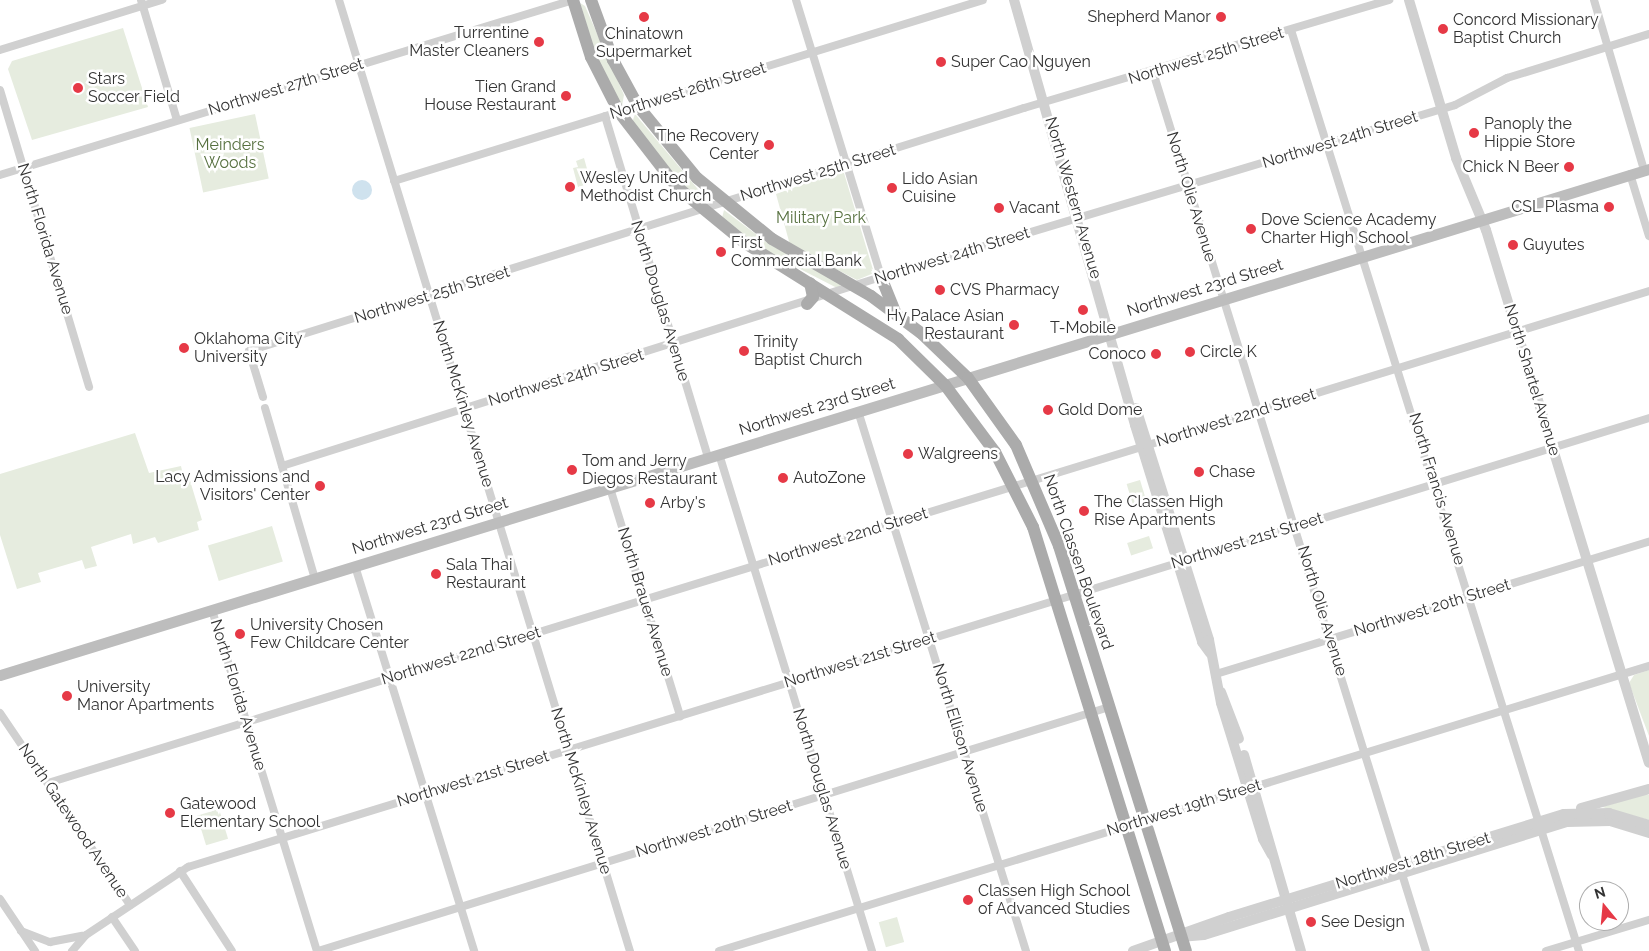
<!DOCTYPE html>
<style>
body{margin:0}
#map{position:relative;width:1649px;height:951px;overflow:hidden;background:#fff;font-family:Raleway,sans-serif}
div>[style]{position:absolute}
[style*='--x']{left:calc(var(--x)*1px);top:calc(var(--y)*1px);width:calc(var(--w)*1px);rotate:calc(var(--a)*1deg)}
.green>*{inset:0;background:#e6ecdf;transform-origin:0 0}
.water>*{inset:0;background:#cfe2ee}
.round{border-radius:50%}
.minor>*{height:8px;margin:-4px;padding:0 4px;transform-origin:4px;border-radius:4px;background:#d0d0d0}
.tertiary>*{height:10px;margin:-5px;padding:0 5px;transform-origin:5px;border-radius:5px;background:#d0d0d0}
.secondary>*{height:11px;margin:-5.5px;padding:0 5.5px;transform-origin:5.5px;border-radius:5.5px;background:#bdbdbd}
.primary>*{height:12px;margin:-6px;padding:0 6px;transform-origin:6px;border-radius:6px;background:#ababab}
.dots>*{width:14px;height:14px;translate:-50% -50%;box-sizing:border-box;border:2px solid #fff;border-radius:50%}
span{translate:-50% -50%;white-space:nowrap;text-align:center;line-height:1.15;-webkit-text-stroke:5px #fff;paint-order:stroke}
.poi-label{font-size:16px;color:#333}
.right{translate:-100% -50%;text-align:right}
.left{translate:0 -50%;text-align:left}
.street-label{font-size:16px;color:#333}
.park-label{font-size:16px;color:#56703f}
.north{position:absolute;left:1579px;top:881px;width:50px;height:50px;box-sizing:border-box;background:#fff;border:1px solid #adadad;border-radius:50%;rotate:343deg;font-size:14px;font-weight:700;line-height:20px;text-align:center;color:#333}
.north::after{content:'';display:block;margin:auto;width:18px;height:22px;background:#e63946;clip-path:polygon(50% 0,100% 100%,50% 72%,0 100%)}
</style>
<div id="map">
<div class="green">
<div style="clip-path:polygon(580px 3px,585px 6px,624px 95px,622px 106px,598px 63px)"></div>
<div style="clip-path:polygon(123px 28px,148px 107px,32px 140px,8px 69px,12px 61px)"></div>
<div style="left:255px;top:114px;width:66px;height:67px;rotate:78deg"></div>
<div style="clip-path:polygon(635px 114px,702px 194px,704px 203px,677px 180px,632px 123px)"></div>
<div style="clip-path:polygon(584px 158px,591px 183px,578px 187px,573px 168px,578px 167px,576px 161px)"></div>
<div style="clip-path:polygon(839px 171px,844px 173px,874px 273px,857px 280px,790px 245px,776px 194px)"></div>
<div style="clip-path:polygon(724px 210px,769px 244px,840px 283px,841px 290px,767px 252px,722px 218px)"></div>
<div style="clip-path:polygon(135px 433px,149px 473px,181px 466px,183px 475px,188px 474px,202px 520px,197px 522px,199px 530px,158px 543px,155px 537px,133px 544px,131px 534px,91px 547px,97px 566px,85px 569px,82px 560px,38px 573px,41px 582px,17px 589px,0 535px,0 474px)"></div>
<div style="left:1140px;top:480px;width:24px;height:14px;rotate:73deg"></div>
<div style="left:272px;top:526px;width:37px;height:67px;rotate:73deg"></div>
<div style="left:1149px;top:536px;width:13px;height:23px;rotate:72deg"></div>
<div style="clip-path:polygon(1649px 670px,1649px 736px,1629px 683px,1634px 675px)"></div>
<div style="clip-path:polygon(1644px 794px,1649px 795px,1649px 820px,1602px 807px)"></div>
<div style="left:219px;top:809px;width:31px;height:23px;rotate:73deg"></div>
<div style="left:897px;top:917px;width:26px;height:19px;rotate:74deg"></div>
</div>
<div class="water">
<div class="round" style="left:352px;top:180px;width:20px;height:20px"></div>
</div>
<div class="minor">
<div style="--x:141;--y:0;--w:125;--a:73.3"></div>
<div style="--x:339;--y:0;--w:995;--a:72.99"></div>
<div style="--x:796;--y:0;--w:290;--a:72.9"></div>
<div style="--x:1594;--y:0;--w:177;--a:73.6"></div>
<div style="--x:1291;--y:30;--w:965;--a:72.64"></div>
<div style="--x:0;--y:50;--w:170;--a:-17.2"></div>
<div style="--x:1153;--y:72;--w:920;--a:72.75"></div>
<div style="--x:0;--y:90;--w:310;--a:73.3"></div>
<div style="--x:605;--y:116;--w:357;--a:73.2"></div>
<div style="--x:1630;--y:174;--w:65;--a:73"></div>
<div style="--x:0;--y:175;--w:599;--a:-16.98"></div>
<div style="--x:394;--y:181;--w:616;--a:-17.08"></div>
<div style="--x:263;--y:397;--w:48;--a:-106.9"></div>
<div style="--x:249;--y:351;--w:812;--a:-17.41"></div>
<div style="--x:1024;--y:108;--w:381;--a:-16.5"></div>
<div style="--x:265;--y:408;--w:178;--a:73.7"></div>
<div style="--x:858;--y:411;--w:566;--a:72.72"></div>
<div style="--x:719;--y:454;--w:520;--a:72.89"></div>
<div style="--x:282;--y:466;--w:628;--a:-17.51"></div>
<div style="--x:881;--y:277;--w:599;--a:-16.68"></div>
<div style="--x:1455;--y:105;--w:59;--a:-27.4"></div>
<div style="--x:1507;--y:78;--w:149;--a:-17.2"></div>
<div style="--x:610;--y:488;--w:239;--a:72.9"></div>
<div style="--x:355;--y:566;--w:403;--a:72.8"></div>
<div style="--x:212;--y:610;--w:357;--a:72.9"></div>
<div style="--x:1216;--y:674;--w:453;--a:-17"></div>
<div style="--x:0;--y:713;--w:232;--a:55.9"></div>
<div style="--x:48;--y:783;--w:1675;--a:-17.08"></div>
<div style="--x:180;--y:871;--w:95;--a:57"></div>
<div style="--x:0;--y:899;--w:63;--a:56.1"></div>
<div style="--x:112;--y:917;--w:41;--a:55.9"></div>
<div style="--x:21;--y:931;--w:31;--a:21"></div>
<div style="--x:50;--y:942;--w:33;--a:-11"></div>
<div style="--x:72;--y:951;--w:21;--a:-49"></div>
<div style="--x:86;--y:935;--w:123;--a:-33.7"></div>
<div style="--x:188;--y:867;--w:1528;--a:-17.08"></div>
<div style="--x:318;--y:951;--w:828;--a:-17.14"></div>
<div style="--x:719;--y:951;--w:973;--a:-17.04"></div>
<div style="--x:1546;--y:951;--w:108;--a:-16.8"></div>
</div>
<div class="tertiary">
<div style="--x:1014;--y:0;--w:442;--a:74.1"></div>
<div style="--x:1135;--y:425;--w:227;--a:72.8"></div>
<div style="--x:1202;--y:642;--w:14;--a:54"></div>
<div style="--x:1409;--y:0;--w:165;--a:73.4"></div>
<div style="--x:1456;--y:158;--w:78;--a:67.4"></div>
<div style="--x:1486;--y:230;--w:557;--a:73"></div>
<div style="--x:1136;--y:408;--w:243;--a:72.5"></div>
<div style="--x:1209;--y:640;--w:64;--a:79.2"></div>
<div style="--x:1221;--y:703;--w:142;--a:72.8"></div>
<div style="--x:1263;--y:839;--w:18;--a:61"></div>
<div style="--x:1221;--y:692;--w:50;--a:69"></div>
<div style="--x:1244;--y:755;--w:204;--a:73.8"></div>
<div style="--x:1581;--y:808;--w:71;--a:-15.6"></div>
<div style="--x:1180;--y:937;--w:24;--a:-5"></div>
<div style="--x:1204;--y:935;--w:380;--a:-17.3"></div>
<div style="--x:1567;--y:822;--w:43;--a:-1.3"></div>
<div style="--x:1610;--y:821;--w:41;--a:17.1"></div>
<div style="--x:1133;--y:951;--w:102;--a:-19.5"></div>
<div style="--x:1229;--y:917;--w:350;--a:-17.1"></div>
<div style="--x:1564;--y:814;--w:45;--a:-1.3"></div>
<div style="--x:1609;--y:813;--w:42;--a:16.7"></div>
</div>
<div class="secondary">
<div style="--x:0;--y:675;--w:1725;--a:-17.06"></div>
</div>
<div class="primary">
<div style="--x:573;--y:0;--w:60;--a:72.5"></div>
<div style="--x:591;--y:57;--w:62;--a:63"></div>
<div style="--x:619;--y:112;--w:95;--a:52.3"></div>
<div style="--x:677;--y:187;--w:88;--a:39.5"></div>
<div style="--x:745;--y:243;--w:181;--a:32.1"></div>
<div style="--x:898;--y:339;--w:66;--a:44.4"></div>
<div style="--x:945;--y:385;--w:84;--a:53.3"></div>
<div style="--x:995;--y:452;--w:84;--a:63.1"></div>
<div style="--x:1033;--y:527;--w:444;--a:72.7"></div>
<div style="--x:591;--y:0;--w:64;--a:69.9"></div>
<div style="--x:613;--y:60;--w:52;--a:61.5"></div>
<div style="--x:638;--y:106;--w:93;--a:50.7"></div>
<div style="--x:697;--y:178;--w:97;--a:39.1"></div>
<div style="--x:772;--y:239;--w:114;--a:29.9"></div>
<div style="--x:871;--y:296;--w:62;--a:36.5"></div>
<div style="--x:921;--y:333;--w:65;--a:43.8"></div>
<div style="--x:968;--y:378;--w:82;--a:54.4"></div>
<div style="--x:1016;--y:445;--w:110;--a:66.9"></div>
<div style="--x:1059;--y:546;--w:424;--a:72.6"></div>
<div style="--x:881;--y:277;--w:40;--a:68"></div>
<div style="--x:807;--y:304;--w:9;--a:-49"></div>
<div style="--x:813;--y:297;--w:14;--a:-102"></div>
</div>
<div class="dots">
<div style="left:644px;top:17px;background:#e63946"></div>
<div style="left:1221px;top:17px;background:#e63946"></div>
<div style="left:1443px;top:29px;background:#e63946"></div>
<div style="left:539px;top:42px;background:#e63946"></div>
<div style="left:941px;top:62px;background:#e63946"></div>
<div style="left:78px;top:88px;background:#e63946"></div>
<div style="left:566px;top:96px;background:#e63946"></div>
<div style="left:1474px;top:133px;background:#e63946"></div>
<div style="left:769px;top:145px;background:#e63946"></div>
<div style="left:1569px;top:167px;background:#e63946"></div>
<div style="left:570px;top:187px;background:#e63946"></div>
<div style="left:892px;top:188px;background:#e63946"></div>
<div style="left:1609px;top:207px;background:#e63946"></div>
<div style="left:999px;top:208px;background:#e63946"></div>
<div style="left:1251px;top:229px;background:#e63946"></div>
<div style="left:1513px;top:245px;background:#e63946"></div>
<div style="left:721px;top:252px;background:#e63946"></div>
<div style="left:940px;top:290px;background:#e63946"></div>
<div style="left:1083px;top:310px;background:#e63946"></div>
<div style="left:1014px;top:325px;background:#e63946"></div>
<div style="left:184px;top:348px;background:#e63946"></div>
<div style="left:744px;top:351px;background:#e63946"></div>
<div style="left:1190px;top:352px;background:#e63946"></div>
<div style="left:1156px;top:354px;background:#e63946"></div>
<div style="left:1048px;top:410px;background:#e63946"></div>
<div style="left:908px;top:454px;background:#e63946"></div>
<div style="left:572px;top:470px;background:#e63946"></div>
<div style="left:1199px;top:472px;background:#e63946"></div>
<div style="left:783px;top:478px;background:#e63946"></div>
<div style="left:320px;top:486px;background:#e63946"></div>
<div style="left:650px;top:503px;background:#e63946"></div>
<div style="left:1084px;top:511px;background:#e63946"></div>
<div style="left:436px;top:574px;background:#e63946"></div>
<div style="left:240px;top:634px;background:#e63946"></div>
<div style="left:67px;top:696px;background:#e63946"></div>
<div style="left:170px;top:813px;background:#e63946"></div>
<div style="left:968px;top:900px;background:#e63946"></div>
<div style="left:1311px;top:922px;background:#e63946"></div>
</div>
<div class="poi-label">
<span class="right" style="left:1211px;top:17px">Shepherd Manor</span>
<span class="left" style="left:1453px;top:29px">Concord Missionary<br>Baptist Church</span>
<span class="right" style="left:529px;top:42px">Turrentine<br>Master Cleaners</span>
<span style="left:644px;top:43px">Chinatown<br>Supermarket</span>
<span class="left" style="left:951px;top:62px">Super Cao Nguyen</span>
<span class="left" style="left:88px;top:88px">Stars<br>Soccer Field</span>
<span class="right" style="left:556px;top:96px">Tien Grand<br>House Restaurant</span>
<span class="left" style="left:1484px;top:133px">Panoply the<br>Hippie Store</span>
<span class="right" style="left:759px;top:145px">The Recovery<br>Center</span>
<span class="right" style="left:1559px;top:167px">Chick N Beer</span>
<span class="left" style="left:580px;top:187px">Wesley United<br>Methodist Church</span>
<span class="left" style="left:902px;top:188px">Lido Asian<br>Cuisine</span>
<span class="right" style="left:1599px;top:207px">CSL Plasma</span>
<span class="left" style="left:1009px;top:208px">Vacant</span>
<span class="left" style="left:1261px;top:229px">Dove Science Academy<br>Charter High School</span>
<span class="left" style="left:731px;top:252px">First<br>Commercial Bank</span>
<span class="left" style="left:1523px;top:245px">Guyutes</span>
<span class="left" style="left:950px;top:290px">CVS Pharmacy</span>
<span class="right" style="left:1004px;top:325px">Hy Palace Asian<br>Restaurant</span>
<span style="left:1083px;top:328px">T-Mobile</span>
<span class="left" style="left:194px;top:348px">Oklahoma City<br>University</span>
<span class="left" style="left:754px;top:351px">Trinity<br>Baptist Church</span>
<span class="left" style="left:1200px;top:352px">Circle K</span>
<span class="right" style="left:1146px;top:354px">Conoco</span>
<span class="left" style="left:1058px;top:410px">Gold Dome</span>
<span class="left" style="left:918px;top:454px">Walgreens</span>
<span class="left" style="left:582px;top:470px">Tom and Jerry<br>Diegos Restaurant</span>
<span class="left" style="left:1209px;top:472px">Chase</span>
<span class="right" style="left:310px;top:486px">Lacy Admissions and<br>Visitors' Center</span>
<span class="left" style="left:793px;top:478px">AutoZone</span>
<span class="left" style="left:1094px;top:511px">The Classen High<br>Rise Apartments</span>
<span class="left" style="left:660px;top:503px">Arby's</span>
<span class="left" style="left:446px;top:574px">Sala Thai<br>Restaurant</span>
<span class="left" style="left:250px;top:634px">University Chosen<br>Few Childcare Center</span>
<span class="left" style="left:77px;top:696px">University<br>Manor Apartments</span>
<span class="left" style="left:180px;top:813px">Gatewood<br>Elementary School</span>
<span class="left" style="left:978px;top:900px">Classen High School<br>of Advanced Studies</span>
<span class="left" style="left:1321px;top:922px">See Design</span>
</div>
<div class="street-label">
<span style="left:1206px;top:56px;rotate:-17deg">Northwest 25th Street</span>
<span style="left:286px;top:87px;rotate:-17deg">Northwest 27th Street</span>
<span style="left:688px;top:91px;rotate:-17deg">Northwest 26th Street</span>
<span style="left:1340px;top:140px;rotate:-17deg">Northwest 24th Street</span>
<span style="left:818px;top:173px;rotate:-17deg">Northwest 25th Street</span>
<span style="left:1191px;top:197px;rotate:73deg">North Olie Avenue</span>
<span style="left:1073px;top:198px;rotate:74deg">North Western Avenue</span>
<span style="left:45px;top:239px;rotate:73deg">North Florida Avenue</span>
<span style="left:952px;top:256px;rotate:-17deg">Northwest 24th Street</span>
<span style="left:1205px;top:288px;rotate:-17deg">Northwest 23rd Street</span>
<span style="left:432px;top:295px;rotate:-17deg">Northwest 25th Street</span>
<span style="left:660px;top:301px;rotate:73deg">North Douglas Avenue</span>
<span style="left:566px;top:378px;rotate:-17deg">Northwest 24th Street</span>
<span style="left:1532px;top:380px;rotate:73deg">North Shartel Avenue</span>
<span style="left:463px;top:404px;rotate:73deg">North McKinley Avenue</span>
<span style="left:817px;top:407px;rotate:-17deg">Northwest 23rd Street</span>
<span style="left:1236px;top:418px;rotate:-17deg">Northwest 22nd Street</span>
<span style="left:1437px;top:489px;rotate:73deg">North Francis Avenue</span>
<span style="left:430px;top:526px;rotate:-17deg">Northwest 23rd Street</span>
<span style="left:848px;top:537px;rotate:-17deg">Northwest 22nd Street</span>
<span style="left:1247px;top:541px;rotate:-17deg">Northwest 21st Street</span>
<span style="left:1078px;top:562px;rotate:71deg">North Classen Boulevard</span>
<span style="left:645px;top:602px;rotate:73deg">North Brauer Avenue</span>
<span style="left:1432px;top:608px;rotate:-17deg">Northwest 20th Street</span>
<span style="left:1322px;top:611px;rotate:73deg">North Olie Avenue</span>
<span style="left:461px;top:656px;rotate:-17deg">Northwest 22nd Street</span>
<span style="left:860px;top:660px;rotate:-17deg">Northwest 21st Street</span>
<span style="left:238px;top:695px;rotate:73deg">North Florida Avenue</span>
<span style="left:960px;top:738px;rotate:73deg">North Ellison Avenue</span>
<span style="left:473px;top:779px;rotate:-17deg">Northwest 21st Street</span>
<span style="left:822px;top:789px;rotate:73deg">North Douglas Avenue</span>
<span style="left:581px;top:791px;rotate:73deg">North McKinley Avenue</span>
<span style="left:1184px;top:808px;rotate:-17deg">Northwest 19th Street</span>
<span style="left:73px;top:821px;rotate:56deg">North Gatewood Avenue</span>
<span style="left:714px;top:829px;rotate:-17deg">Northwest 20th Street</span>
<span style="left:1413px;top:861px;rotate:-17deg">Northwest 18th Street</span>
</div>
<div class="park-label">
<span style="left:230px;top:154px">Meinders<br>Woods</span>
<span style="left:821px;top:218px">Military Park</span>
</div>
<div class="north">N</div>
</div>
